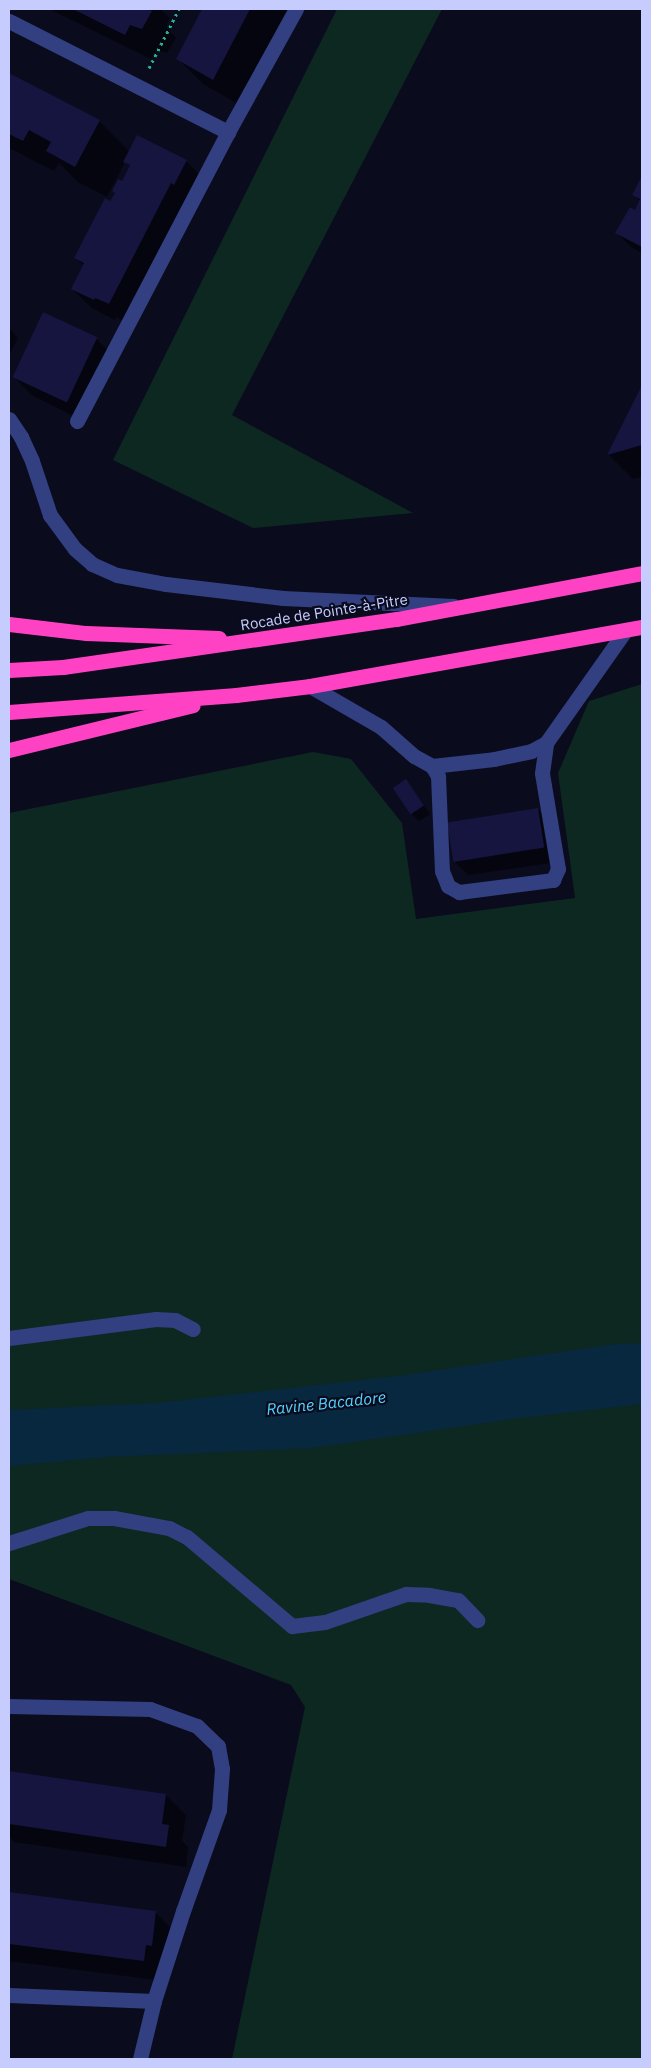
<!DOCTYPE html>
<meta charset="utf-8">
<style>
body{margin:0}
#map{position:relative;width:651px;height:2068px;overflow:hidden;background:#0a0b1d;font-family:"IBM Plex Sans",sans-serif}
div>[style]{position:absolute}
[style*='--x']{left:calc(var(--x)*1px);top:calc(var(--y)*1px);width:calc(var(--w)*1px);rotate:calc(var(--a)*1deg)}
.green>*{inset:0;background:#0d2821}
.water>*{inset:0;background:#08283f}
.shadow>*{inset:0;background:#0007}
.building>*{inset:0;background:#15153f;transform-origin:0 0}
.path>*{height:3px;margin-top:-1.5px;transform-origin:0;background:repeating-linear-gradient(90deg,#25b58e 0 2.5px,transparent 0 6.5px)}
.minor>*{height:15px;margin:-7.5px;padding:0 7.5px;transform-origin:7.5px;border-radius:7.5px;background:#323f80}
.highway>*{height:15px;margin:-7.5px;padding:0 7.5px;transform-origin:7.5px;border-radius:7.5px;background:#ff42c3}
span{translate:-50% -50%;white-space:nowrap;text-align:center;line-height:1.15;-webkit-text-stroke:4.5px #0a0b1d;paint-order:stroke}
.street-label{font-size:15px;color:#c7ccff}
.water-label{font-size:16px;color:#55d3ff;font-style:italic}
.frame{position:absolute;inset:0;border:10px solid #c7ccff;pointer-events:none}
</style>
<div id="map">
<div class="green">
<div style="clip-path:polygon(337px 9px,442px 9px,232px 415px,413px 513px,253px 528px,113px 460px)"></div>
<div style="clip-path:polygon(642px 684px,642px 2059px,232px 2059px,305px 1707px,291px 1685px,9px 1579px,9px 813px,313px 752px,351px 759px,402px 823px,416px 919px,575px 898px,558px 773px,589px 701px)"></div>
</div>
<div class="water">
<div style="clip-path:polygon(642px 1343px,642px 1404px,519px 1418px,312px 1448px,106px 1457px,9px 1466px,9px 1410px,157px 1403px,398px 1376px,616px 1344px)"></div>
</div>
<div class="shadow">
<div style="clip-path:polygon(49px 9px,160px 9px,170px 18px,166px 27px,176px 38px,167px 53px,156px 50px,151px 59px)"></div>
<div style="clip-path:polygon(204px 9px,287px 9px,238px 104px,203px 84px,178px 59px)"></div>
<div style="clip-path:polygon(9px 74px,99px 121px,130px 152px,186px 161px,207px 182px,130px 324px,116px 317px,115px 320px,93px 309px,72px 289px,84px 266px,75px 258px,131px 167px,125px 162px,107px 197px,78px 182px,59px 163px,54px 171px,9px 148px)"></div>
<div style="clip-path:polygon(642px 178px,642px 253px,631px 247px,617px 233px,640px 214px,640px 201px,634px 195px)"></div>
<div style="clip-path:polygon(9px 328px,18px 338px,9px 355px)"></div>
<div style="clip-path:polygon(96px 338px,116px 359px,85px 422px,33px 396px,13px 376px)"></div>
<div style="clip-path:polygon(642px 388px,642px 477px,633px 479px,608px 454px)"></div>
<div style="clip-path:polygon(406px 781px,430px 814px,419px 821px,412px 814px)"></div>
<div style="clip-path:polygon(537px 809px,552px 824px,558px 862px,468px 875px,454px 861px)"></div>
<div style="clip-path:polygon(11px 1773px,166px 1795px,186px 1815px,182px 1841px,188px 1847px,186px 1867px,14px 1842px,9px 1836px)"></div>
<div style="clip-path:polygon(9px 1894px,156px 1913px,176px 1933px,164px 1981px,9px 1961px)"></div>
</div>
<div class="building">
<div style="clip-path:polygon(73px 9px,147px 9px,152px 11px,142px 29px,130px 25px,125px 35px)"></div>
<div style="clip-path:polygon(202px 9px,250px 9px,213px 80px,176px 59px)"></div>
<div style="clip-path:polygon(9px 73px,100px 120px,75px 167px,46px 151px,51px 142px,29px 130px,23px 141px,9px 134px)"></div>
<div style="clip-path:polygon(137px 135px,187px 160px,174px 185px,171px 183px,109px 304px,95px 298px,94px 300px,71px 289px,84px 263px,74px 258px,105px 198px,110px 201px,115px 193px,112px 191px,118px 179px,122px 181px,130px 165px,123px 162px)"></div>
<div style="clip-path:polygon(642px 176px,642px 247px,615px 233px,630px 207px,635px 210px,640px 199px,632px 195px)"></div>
<div style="left:43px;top:312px;width:60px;height:72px;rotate:25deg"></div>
<div style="clip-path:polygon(642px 385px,642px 445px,607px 455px)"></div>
<div style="left:406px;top:779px;width:32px;height:16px;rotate:56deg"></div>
<div style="left:538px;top:808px;width:40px;height:92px;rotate:81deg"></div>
<div style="clip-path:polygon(9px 1771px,166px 1794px,162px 1824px,169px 1825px,166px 1847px,9px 1824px)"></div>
<div style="clip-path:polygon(9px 1892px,156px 1911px,152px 1946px,146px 1945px,144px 1961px,9px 1944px)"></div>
</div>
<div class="path">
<div style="--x:149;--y:68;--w:66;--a:-63"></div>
</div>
<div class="minor">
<div style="--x:9;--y:21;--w:246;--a:26.9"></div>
<div style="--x:9;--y:419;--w:22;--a:56"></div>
<div style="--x:21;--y:437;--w:26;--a:65"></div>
<div style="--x:32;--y:461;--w:57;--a:71.6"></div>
<div style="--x:50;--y:515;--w:42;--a:53.7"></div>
<div style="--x:75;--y:549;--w:23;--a:41"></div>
<div style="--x:92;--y:564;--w:27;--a:24"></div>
<div style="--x:117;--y:575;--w:50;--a:10.4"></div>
<div style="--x:166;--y:584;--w:118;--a:6.8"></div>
<div style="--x:283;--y:598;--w:171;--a:2.7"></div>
<div style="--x:77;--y:421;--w:326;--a:-62.4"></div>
<div style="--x:228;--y:132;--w:141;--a:-61.1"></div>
<div style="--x:310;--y:686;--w:82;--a:30"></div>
<div style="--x:381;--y:727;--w:44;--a:41.3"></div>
<div style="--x:414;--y:756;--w:21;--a:29"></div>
<div style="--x:432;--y:766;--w:62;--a:-6.4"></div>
<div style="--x:494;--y:759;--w:38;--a:-12"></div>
<div style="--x:531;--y:751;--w:17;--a:-28"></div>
<div style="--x:546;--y:743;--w:137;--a:-54.8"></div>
<div style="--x:432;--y:766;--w:12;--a:59"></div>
<div style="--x:438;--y:776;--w:95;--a:87.6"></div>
<div style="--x:442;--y:871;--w:16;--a:68"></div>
<div style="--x:448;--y:886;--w:13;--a:29"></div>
<div style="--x:459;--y:892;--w:95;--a:-7.3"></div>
<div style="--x:553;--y:880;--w:12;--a:-66"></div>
<div style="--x:558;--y:869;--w:97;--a:-99.5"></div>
<div style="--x:542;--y:773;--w:30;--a:-82"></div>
<div style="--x:9;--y:1338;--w:148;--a:-7.4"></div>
<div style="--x:156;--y:1319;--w:19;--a:3"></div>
<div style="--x:175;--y:1320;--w:20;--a:27"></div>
<div style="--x:9;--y:1543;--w:83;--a:-17.6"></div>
<div style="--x:88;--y:1518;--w:26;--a:0"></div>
<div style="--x:114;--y:1518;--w:56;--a:10.3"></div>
<div style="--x:169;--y:1528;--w:20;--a:27"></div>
<div style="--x:187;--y:1537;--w:138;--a:40.3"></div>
<div style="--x:292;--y:1626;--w:33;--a:-7"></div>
<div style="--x:325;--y:1622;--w:86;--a:-19.1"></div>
<div style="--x:406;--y:1594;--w:23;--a:2"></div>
<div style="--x:429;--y:1595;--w:29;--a:10"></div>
<div style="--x:458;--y:1600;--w:28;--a:46"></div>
<div style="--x:9;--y:1706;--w:141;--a:1.2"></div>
<div style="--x:150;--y:1709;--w:50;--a:19.9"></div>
<div style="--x:197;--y:1726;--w:29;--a:44"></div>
<div style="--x:218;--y:1746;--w:23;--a:80"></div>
<div style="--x:222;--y:1769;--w:41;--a:94.2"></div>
<div style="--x:219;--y:1810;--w:107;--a:109.6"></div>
<div style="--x:183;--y:1911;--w:95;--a:107.9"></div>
<div style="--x:154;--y:2001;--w:60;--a:103.6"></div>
<div style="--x:9;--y:1995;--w:145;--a:2.4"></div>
</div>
<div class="highway">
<div style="--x:9;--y:624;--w:78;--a:6.7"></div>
<div style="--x:86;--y:633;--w:133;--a:2.2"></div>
<div style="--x:9;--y:670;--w:54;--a:-3.2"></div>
<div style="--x:63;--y:667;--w:337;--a:-8.2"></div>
<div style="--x:397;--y:619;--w:249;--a:-10.6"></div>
<div style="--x:9;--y:712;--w:228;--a:-4.3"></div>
<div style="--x:236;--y:695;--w:75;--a:-6.9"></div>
<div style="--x:310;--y:686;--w:337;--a:-10.1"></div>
<div style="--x:9;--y:750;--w:189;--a:-13.7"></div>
</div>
<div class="street-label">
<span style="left:324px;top:612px;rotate:-9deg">Rocade de Pointe-à-Pitre</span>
</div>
<div class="water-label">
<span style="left:326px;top:1403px;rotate:-6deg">Ravine Bacadore</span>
</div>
<div class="frame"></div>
</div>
